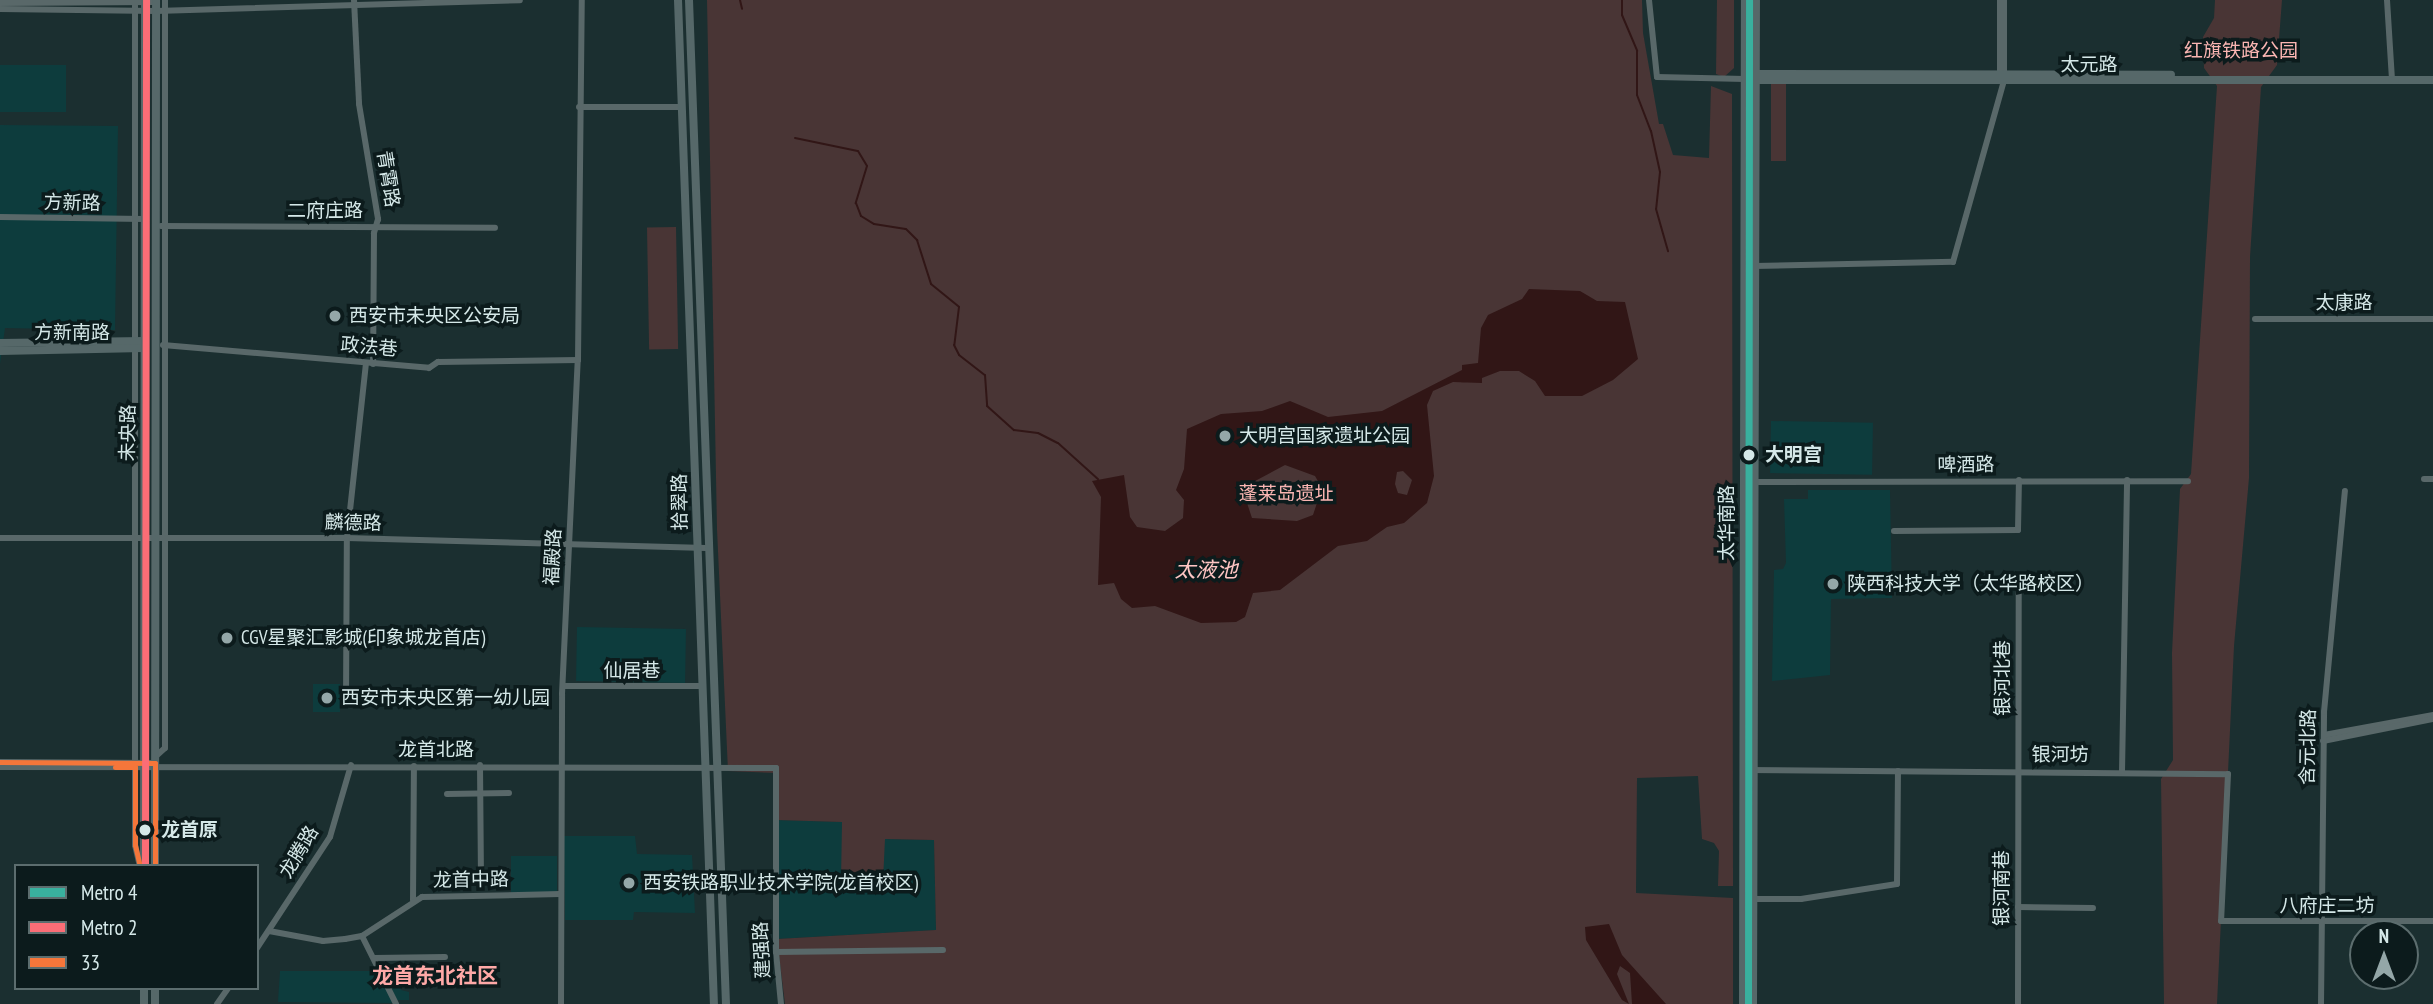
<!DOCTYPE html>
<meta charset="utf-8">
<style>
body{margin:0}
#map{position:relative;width:2433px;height:1004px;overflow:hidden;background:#1b2f30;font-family:"PT Sans Narrow","Noto Sans SC",sans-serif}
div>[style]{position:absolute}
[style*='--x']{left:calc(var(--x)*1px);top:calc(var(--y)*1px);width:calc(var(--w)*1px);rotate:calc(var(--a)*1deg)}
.built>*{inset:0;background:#0d3c3d;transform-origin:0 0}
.green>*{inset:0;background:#493535;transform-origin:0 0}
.water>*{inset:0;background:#311616}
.stream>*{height:2px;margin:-1px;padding:0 1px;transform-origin:1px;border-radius:1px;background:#311616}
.minor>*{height:6px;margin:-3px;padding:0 3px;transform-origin:3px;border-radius:3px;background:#596869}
.major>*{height:8px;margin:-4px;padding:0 4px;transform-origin:4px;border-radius:4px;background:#566869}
.bus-1>*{height:5px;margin:-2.5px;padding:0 2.5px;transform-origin:2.5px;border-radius:2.5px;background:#f5763a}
.metro-1>*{height:7px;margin:-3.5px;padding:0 3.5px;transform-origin:3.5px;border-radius:3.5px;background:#39b09e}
.metro-2>*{height:7px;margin:-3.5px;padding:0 3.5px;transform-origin:3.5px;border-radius:3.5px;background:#fb6d76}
.dots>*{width:19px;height:19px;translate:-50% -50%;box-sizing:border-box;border:4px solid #0c1b1c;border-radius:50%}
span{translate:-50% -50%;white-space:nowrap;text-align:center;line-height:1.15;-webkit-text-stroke:7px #0c1b1c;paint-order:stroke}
.park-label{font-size:19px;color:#fab5b2}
.street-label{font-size:19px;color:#d5e8e8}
.poi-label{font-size:19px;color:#d5e8e8}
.left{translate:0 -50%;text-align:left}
.stop-label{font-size:19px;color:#d5e8e8;font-weight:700}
.water-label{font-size:21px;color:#ffc6c4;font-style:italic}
.neighbourhood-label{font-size:21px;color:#fea9a7;font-weight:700}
.legend{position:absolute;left:14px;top:864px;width:245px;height:126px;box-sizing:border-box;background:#0c1b1c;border:2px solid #5c6d6e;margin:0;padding:9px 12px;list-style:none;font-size:21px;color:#d5e8e8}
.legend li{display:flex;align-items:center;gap:14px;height:35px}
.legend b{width:35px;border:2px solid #5c6d6e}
.north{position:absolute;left:2349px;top:920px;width:70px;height:70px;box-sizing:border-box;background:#0c1b1c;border:2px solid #5c6d6e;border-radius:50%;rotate:0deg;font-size:19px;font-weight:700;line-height:28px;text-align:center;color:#d5e8e8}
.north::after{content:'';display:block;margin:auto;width:24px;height:32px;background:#94a7a8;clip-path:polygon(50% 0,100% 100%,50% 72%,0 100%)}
</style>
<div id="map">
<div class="built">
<div style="left:0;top:65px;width:66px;height:47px"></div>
<div style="clip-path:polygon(0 125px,118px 126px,115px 330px,5px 328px,0 364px)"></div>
<div style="left:1771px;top:421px;width:102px;height:52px;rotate:1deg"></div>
<div style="clip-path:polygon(1808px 490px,1890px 490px,1892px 598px,1831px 599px,1830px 675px,1772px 681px,1774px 570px,1783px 569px,1786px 563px,1784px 499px,1808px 499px)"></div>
<div style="left:577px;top:627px;width:109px;height:54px;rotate:1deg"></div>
<div style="left:313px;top:684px;width:27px;height:28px"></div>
<div style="clip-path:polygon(776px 820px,842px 822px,842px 880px,884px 839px,934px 840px,936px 930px,777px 939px)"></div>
<div style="clip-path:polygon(564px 836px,635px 836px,637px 854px,692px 855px,695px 913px,634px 912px,633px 920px,565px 920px)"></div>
<div style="left:511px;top:856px;width:46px;height:38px"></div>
<div style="clip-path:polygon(280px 971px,377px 971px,393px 1003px,278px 1002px)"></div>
<div style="clip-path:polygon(389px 976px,401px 976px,401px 990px,409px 992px,409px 1000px,395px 1000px)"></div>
</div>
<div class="green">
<div style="clip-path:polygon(707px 0,1642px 0,1643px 33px,1659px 124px,1663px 124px,1673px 155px,1709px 158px,1711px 86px,1732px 94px,1733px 886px,1718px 886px,1719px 851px,1714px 843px,1702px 839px,1698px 776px,1637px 778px,1636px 893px,1733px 898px,1733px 1004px,785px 1004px,777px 939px,936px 930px,934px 840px,885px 839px,883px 881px,841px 880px,842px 822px,776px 820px,777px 773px,728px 771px,717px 529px)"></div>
<div style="clip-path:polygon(1717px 0,1734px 0,1734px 68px,1724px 77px,1716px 74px)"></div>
<div style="clip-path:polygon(2215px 0,2282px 0,2277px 65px,2261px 87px,2250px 257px,2249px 478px,2234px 646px,2217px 1004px,2164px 1004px,2161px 779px,2173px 760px,2172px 653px,2180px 489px,2191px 474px,2217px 86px,2204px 68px,2203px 37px,2214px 18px)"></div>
<div style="left:1771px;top:83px;width:15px;height:78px"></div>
<div style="left:676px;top:227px;width:122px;height:29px;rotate:89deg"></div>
</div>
<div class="water">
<div style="clip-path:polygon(evenodd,1529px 289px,1580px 291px,1597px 301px,1625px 302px,1638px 359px,1613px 380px,1582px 396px,1545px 396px,1535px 381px,1519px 371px,1500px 371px,1482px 378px,1482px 383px,1453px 382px,1433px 391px,1427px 405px,1434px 476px,1427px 503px,1404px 523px,1387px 527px,1367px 541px,1338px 546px,1280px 590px,1253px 593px,1245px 617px,1236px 622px,1201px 623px,1155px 606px,1132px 608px,1121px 599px,1114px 583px,1098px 585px,1101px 497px,1092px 481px,1124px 475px,1130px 517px,1137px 527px,1165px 531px,1183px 518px,1184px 500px,1176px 490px,1184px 469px,1187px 429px,1221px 414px,1262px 411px,1290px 401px,1328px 417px,1382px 411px,1462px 370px,1462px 365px,1478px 363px,1481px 328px,1488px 315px,1522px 299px,1529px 289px,1285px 465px,1315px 476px,1322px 488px,1313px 515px,1297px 521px,1252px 518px,1242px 488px,1285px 465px,1529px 289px,1403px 471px,1412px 480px,1407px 495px,1398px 493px,1395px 484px,1397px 472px,1403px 471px)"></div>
<div style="clip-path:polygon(1609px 924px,1622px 955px,1666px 1004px,1632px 1004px,1630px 973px,1620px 966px,1617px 974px,1629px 1004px,1622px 1000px,1586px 940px,1585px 927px)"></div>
</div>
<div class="stream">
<div style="--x:740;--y:0;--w:9;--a:77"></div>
<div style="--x:1622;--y:0;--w:15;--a:90"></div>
<div style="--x:1622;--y:15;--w:39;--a:67"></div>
<div style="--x:1637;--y:51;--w:44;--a:90"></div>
<div style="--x:1637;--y:95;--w:39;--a:69"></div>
<div style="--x:1651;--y:131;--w:42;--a:77.6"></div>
<div style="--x:1660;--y:172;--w:37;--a:96"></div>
<div style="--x:1656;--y:209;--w:44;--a:74.1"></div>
<div style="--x:795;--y:138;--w:64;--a:11.7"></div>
<div style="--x:858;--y:151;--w:17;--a:59"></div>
<div style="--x:867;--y:166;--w:39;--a:107"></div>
<div style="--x:856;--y:203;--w:14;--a:69"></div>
<div style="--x:861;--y:216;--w:15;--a:32"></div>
<div style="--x:874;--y:224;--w:32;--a:9"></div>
<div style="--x:906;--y:229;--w:16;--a:45"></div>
<div style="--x:917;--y:240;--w:46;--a:72.3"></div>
<div style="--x:931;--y:284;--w:36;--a:39"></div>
<div style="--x:959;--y:307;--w:38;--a:97"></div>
<div style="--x:954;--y:345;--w:11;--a:63"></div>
<div style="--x:959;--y:355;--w:33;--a:38"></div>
<div style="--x:985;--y:375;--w:31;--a:86"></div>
<div style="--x:987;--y:406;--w:36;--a:42"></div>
<div style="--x:1014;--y:430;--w:24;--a:7"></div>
<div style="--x:1038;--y:433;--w:22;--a:27"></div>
<div style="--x:1058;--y:443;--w:54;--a:42"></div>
</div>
<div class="minor">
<div style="--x:135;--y:0;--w:845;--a:90"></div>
<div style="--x:135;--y:845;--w:22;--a:77"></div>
<div style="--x:354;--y:0;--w:104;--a:87.2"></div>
<div style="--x:359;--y:104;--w:117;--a:80.6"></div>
<div style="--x:378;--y:219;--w:15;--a:106"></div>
<div style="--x:374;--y:233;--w:131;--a:90.4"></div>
<div style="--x:1649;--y:0;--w:77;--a:84.1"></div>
<div style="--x:1657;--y:77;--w:88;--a:1.3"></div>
<div style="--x:2387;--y:0;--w:79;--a:86.4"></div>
<div style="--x:0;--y:3;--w:156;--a:-0.4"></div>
<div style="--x:0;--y:9;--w:156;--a:0.7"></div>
<div style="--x:156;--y:11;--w:364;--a:-1.7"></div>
<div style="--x:2000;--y:79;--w:79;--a:-90"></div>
<div style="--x:579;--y:107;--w:103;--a:0"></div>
<div style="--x:0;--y:217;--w:144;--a:0.8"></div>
<div style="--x:161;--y:226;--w:334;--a:0.3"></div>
<div style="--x:1754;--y:266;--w:199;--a:-1.2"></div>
<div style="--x:1953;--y:262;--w:189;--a:-74.3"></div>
<div style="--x:2004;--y:80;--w:80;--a:-90"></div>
<div style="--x:2255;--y:319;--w:178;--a:0"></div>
<div style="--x:163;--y:345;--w:267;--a:4.9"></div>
<div style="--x:429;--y:368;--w:11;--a:-34"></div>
<div style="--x:438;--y:362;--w:140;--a:-0.8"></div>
<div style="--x:2424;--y:479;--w:9;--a:0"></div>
<div style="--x:1743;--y:482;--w:445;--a:-0.1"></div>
<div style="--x:1894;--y:531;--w:124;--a:-0.5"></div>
<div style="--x:2018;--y:530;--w:50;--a:-88.9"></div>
<div style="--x:0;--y:538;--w:347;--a:0"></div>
<div style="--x:347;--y:538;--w:359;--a:1.6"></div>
<div style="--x:563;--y:686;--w:138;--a:0"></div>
<div style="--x:346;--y:702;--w:164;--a:-89.7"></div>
<div style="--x:347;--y:538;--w:176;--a:-83.8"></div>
<div style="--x:2324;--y:735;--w:111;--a:-10.4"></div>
<div style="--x:2323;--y:741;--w:112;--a:-11.3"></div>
<div style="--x:155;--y:757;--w:13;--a:-42"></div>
<div style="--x:165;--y:748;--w:748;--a:-90"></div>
<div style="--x:0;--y:762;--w:155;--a:0.4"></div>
<div style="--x:480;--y:765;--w:110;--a:89.5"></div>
<div style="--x:0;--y:767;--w:776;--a:0.07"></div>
<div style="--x:776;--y:768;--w:184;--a:90"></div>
<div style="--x:776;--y:952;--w:52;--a:84.5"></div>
<div style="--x:1745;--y:770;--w:483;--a:0.5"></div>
<div style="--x:2228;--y:774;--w:147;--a:92.7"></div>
<div style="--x:2221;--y:921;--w:212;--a:0"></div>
<div style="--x:2122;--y:772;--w:292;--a:-89"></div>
<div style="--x:447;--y:794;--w:62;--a:-0.9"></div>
<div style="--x:454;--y:875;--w:52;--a:0"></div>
<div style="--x:1753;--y:899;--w:48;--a:0"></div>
<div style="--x:1801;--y:899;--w:97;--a:-8.9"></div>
<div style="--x:1897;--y:884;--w:113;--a:-89.5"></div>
<div style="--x:413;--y:900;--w:134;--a:-89.6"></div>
<div style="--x:2018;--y:907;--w:75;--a:0.8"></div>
<div style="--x:269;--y:931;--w:55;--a:10.5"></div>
<div style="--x:323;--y:941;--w:22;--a:-5"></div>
<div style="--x:345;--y:939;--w:17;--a:-10"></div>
<div style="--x:362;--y:936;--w:72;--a:-33"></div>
<div style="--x:422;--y:897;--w:138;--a:-1.2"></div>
<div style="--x:362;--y:936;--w:76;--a:63.4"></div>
<div style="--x:257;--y:948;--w:133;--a:-56.7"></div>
<div style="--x:330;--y:837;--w:75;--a:-73.7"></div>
<div style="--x:776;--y:952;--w:167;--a:-0.7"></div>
<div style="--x:374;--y:958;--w:71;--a:-0.8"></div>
<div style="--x:217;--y:1004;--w:19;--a:-55"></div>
<div style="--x:561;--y:1004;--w:310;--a:-89.8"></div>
<div style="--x:562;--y:694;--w:334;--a:-87.3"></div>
<div style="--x:578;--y:360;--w:360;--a:-89.4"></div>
<div style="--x:2018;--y:1004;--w:419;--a:-89.9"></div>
<div style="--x:2321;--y:1004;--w:292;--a:-89.4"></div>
<div style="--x:2324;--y:712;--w:222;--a:-84.6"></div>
</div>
<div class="major">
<div style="--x:678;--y:0;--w:1005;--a:87.95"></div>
<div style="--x:689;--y:0;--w:1005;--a:87.89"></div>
<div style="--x:1753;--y:74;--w:418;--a:0.1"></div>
<div style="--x:1751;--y:80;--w:682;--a:0"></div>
<div style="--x:0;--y:343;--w:144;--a:-0.8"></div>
<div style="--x:0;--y:351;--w:144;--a:-1.2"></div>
<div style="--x:144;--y:866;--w:866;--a:-89.93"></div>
<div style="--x:155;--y:866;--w:866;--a:-89.93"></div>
<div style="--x:144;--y:988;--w:16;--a:90"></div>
<div style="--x:155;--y:1004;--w:16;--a:-90"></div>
<div style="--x:1743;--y:1004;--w:1004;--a:-89.89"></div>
<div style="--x:1753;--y:1004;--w:1004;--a:-89.83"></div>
</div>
<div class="bus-1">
<div style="--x:0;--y:762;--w:155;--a:0.4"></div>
<div style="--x:155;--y:763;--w:103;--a:90"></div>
<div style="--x:115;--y:767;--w:20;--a:0"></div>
<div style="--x:135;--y:767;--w:78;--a:90"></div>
<div style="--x:135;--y:845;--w:22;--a:77"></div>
</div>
<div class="metro-1">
<div style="--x:1748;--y:1004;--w:1004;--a:-89.94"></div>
</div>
<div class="metro-2">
<div style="--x:145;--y:866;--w:866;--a:-89.93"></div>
</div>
<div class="dots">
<div style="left:335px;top:316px;background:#94a7a8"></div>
<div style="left:1225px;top:436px;background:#94a7a8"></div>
<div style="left:1749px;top:455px;background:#d5e8e8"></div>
<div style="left:1833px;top:584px;background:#94a7a8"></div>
<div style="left:227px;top:638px;background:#94a7a8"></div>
<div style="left:327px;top:698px;background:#94a7a8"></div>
<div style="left:145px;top:830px;background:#d5e8e8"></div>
<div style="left:629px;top:883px;background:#94a7a8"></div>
</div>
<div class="park-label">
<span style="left:2241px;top:51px">红旗铁路公园</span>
<span style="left:1286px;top:494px">蓬莱岛遗址</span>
</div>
<div class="street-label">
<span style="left:2089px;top:65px">太元路</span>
<span style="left:388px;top:179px;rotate:81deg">青霄路</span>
<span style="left:72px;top:203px;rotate:1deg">方新路</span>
<span style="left:325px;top:211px">二府庄路</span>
<span style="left:2344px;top:303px">太康路</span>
<span style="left:72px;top:333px">方新南路</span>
<span style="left:369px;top:347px;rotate:5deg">政法巷</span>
<span style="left:128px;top:433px;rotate:-89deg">未央路</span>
<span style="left:1966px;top:465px;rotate:-1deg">啤酒路</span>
<span style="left:680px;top:502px;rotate:-91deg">拾翠路</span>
<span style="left:353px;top:523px;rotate:1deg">麟德路</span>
<span style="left:1727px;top:523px;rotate:-90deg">太华南路</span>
<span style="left:553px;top:557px;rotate:-87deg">福殿路</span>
<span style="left:632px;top:671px">仙居巷</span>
<span style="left:2003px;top:678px;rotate:-90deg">银河北巷</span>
<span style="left:2308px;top:747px;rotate:-89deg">含元北路</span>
<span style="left:436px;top:750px">龙首北路</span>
<span style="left:2060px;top:755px">银河坊</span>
<span style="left:299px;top:852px;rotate:-59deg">龙腾路</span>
<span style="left:471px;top:880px;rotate:-1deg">龙首中路</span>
<span style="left:2002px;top:888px;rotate:-90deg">银河南巷</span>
<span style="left:2327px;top:906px">八府庄二坊</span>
<span style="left:762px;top:950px;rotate:-93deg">建强路</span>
</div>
<div class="poi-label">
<span class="left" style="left:349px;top:316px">西安市未央区公安局</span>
<span class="left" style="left:1239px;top:436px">大明宫国家遗址公园</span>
<span class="left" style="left:1847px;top:584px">陕西科技大学（太华路校区）</span>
<span class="left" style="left:241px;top:638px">CGV星聚汇影城(印象城龙首店)</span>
<span class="left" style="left:341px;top:698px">西安市未央区第一幼儿园</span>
<span class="left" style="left:643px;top:883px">西安铁路职业技术学院(龙首校区)</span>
</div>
<div class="stop-label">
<span class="left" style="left:1765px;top:455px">大明宫</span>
<span class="left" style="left:161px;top:830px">龙首原</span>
</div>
<div class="water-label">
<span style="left:1206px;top:570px">太液池</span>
</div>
<div class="neighbourhood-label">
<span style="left:435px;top:976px">龙首东北社区</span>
</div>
<ul class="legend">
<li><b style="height:9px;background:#39b09e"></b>Metro 4</li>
<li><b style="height:9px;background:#fb6d76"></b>Metro 2</li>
<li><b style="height:9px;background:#f5763a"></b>33</li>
</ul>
<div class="north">N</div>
</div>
